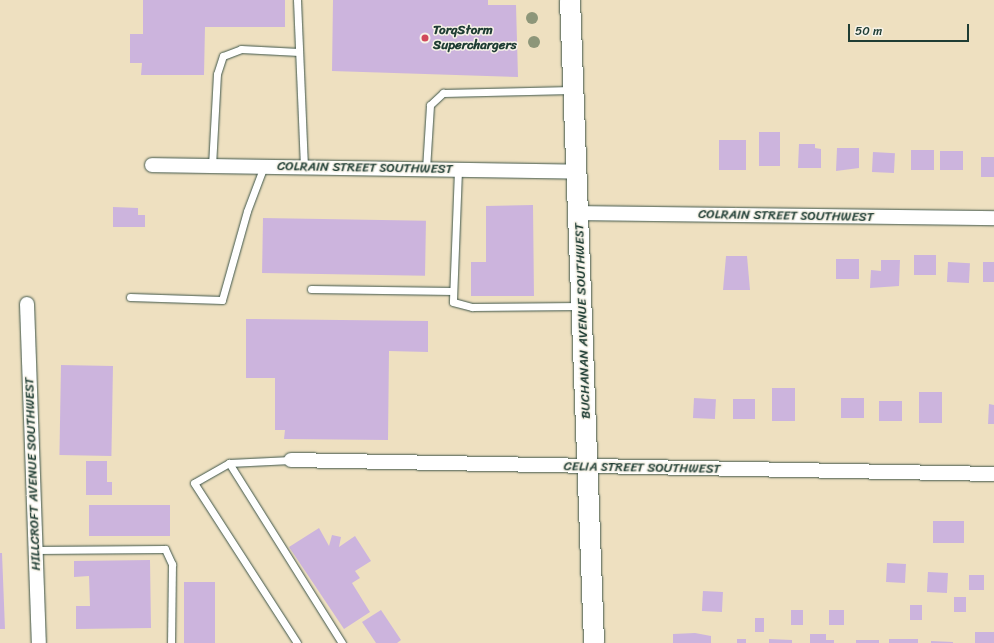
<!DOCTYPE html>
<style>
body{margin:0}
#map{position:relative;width:994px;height:643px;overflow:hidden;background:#eee0c0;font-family:Sriracha,sans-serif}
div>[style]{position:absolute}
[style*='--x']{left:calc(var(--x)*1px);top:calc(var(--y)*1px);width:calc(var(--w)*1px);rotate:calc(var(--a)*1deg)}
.building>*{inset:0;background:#ccb4dd;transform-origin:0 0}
.roads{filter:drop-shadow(0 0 1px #3e5549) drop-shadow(0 0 1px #3e5549)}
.lane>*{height:7px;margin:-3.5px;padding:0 3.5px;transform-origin:3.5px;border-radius:3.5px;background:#fff}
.street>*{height:14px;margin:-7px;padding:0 7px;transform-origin:7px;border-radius:7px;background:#fff}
.secondary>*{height:20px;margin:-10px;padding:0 10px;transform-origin:10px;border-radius:10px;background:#fff}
.trees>*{width:12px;height:12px;margin:-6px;border-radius:50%;background:#8d9679}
.dots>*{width:11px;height:11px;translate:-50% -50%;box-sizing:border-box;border:2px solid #f7f3e8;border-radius:50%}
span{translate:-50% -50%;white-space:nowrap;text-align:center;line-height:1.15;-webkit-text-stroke:3px #f7f3e8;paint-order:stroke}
.poi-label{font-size:13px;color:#1f3d34;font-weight:700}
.left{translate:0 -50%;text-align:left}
.street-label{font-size:13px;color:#1f3d34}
.scale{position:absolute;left:848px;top:24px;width:121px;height:18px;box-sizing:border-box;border:2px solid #1f3d34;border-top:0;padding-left:5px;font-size:12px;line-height:14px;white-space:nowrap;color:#1f3d34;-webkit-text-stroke:3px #f7f3e8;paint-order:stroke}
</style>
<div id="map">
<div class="building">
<div style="clip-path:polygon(143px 0,285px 0,285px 27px,205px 27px,204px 75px,141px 75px,142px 63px,130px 63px,130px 34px,143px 34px)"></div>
<div style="clip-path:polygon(333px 0,488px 0,488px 5px,516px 5px,518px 77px,332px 71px)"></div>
<div style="left:759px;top:132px;width:21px;height:34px"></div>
<div style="left:719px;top:140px;width:27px;height:30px"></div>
<div style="clip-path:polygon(799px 144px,815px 144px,815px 148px,821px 149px,821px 168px,798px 168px)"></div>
<div style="clip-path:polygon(837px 148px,859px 148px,859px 168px,836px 171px)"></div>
<div style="left:911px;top:150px;width:23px;height:20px"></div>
<div style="left:940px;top:151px;width:23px;height:19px"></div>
<div style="left:873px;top:152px;width:22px;height:20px;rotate:3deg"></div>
<div style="left:981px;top:157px;width:13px;height:20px"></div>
<div style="clip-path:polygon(533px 205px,534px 296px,471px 296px,471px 262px,486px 262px,486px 206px)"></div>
<div style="clip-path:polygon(113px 207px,138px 208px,138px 215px,145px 215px,145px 227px,113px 227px)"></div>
<div style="left:263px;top:218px;width:163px;height:55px;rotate:1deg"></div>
<div style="left:914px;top:255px;width:22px;height:20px"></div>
<div style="clip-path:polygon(726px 256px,747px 256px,750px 290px,723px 290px)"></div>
<div style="left:836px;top:259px;width:23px;height:20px"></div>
<div style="clip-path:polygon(881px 260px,900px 260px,899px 286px,870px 288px,871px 270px,881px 271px)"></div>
<div style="left:948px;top:262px;width:22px;height:20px;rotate:3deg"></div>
<div style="left:983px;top:262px;width:11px;height:20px"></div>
<div style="clip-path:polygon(246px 319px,428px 321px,428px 352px,389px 351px,388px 440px,284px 439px,285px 430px,275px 430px,275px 378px,246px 378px)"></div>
<div style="left:61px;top:365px;width:52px;height:90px;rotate:1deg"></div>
<div style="left:772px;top:388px;width:23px;height:33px"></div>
<div style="left:919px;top:392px;width:23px;height:31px"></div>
<div style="left:694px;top:398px;width:22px;height:20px;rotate:3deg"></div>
<div style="left:841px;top:398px;width:23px;height:20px"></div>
<div style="left:733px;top:399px;width:22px;height:20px"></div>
<div style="left:879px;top:401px;width:23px;height:20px"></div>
<div style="clip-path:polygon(989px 404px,994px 405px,994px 424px,988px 424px)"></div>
<div style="clip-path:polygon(86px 461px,107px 461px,107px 482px,112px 482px,112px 495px,86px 495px)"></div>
<div style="left:170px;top:505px;width:31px;height:81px;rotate:90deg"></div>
<div style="left:933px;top:521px;width:31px;height:22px"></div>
<div style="clip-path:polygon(319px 528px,329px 546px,332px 535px,341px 537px,339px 547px,355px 536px,371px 561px,355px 571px,360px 578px,352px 583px,370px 612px,344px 629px,289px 547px)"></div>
<div style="clip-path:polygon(0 553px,2px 553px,5px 629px,0 629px)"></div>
<div style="clip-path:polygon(150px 560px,151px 628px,76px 629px,76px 606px,90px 606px,89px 576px,74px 577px,74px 561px)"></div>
<div style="left:887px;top:563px;width:19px;height:19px;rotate:3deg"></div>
<div style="left:928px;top:572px;width:20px;height:20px;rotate:3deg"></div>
<div style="left:969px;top:575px;width:15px;height:15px"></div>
<div style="left:184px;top:582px;width:31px;height:61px"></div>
<div style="left:703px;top:591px;width:20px;height:20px;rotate:3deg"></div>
<div style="left:954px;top:597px;width:12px;height:15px"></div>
<div style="left:910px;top:605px;width:12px;height:15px"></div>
<div style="clip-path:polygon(381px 610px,401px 640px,397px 643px,376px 643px,362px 622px)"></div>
<div style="left:791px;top:610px;width:12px;height:15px"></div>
<div style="left:844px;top:610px;width:15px;height:15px;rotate:90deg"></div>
<div style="left:755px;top:618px;width:9px;height:14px"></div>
<div style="left:975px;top:632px;width:19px;height:11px"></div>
<div style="clip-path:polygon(695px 633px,711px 636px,711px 643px,673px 643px,673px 634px)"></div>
<div style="clip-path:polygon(810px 634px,826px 634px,826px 640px,834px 640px,834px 643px,810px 643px)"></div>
<div style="left:737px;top:639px;width:9px;height:4px"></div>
<div style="clip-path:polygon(769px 639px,792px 640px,792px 643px,769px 643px)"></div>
<div style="left:889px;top:639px;width:29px;height:4px"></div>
<div style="left:856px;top:640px;width:23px;height:3px"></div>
<div style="clip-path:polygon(931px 641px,953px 642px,953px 643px,931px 643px)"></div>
</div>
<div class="roads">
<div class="lane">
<div style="--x:297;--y:0;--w:167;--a:87.6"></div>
<div style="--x:212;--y:166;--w:92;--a:-86.9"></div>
<div style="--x:217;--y:74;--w:19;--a:-72"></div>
<div style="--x:223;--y:56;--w:19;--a:-21"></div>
<div style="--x:241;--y:49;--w:58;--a:3"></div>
<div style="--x:426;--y:169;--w:64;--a:-86.4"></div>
<div style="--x:430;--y:105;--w:18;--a:-43"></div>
<div style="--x:443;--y:93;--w:129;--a:-1.3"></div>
<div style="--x:458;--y:170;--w:132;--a:92.2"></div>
<div style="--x:453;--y:302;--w:20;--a:15"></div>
<div style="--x:472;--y:307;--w:108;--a:-0.5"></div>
<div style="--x:311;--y:289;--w:142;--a:0.8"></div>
<div style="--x:130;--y:297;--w:92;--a:1.9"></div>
<div style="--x:222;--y:300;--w:92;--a:-74.3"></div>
<div style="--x:247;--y:211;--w:48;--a:-69.3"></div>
<div style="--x:291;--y:460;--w:62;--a:177.2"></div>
<div style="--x:229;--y:463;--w:40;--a:150.3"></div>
<div style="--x:194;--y:483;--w:190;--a:57.2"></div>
<div style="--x:229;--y:463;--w:213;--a:57.9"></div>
<div style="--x:35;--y:550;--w:130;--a:-0.4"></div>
<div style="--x:165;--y:549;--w:17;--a:65"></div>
<div style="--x:172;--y:564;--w:79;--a:90.7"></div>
</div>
<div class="street">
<div style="--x:152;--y:165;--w:425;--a:0.9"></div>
<div style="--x:579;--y:213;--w:415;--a:0.7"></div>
<div style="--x:27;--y:304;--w:339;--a:88"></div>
<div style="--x:291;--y:460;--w:703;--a:1.14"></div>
</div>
<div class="secondary">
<div style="--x:570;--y:0;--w:643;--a:87.86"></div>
</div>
</div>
<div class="trees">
<div style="left:532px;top:18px"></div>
<div style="left:534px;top:42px"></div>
</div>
<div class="dots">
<div style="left:425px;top:38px;background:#d1495b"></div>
</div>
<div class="poi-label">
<span class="left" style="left:433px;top:38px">TorqStorm<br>Superchargers</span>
</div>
<div class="street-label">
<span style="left:365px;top:168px;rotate:1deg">COLRAIN STREET SOUTHWEST</span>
<span style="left:786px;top:216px;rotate:1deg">COLRAIN STREET SOUTHWEST</span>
<span style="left:583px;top:321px;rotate:-92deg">BUCHANAN AVENUE SOUTHWEST</span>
<span style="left:642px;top:468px;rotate:1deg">CELIA STREET SOUTHWEST</span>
<span style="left:33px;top:474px;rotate:-92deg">HILLCROFT AVENUE SOUTHWEST</span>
</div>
<div class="scale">50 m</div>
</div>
